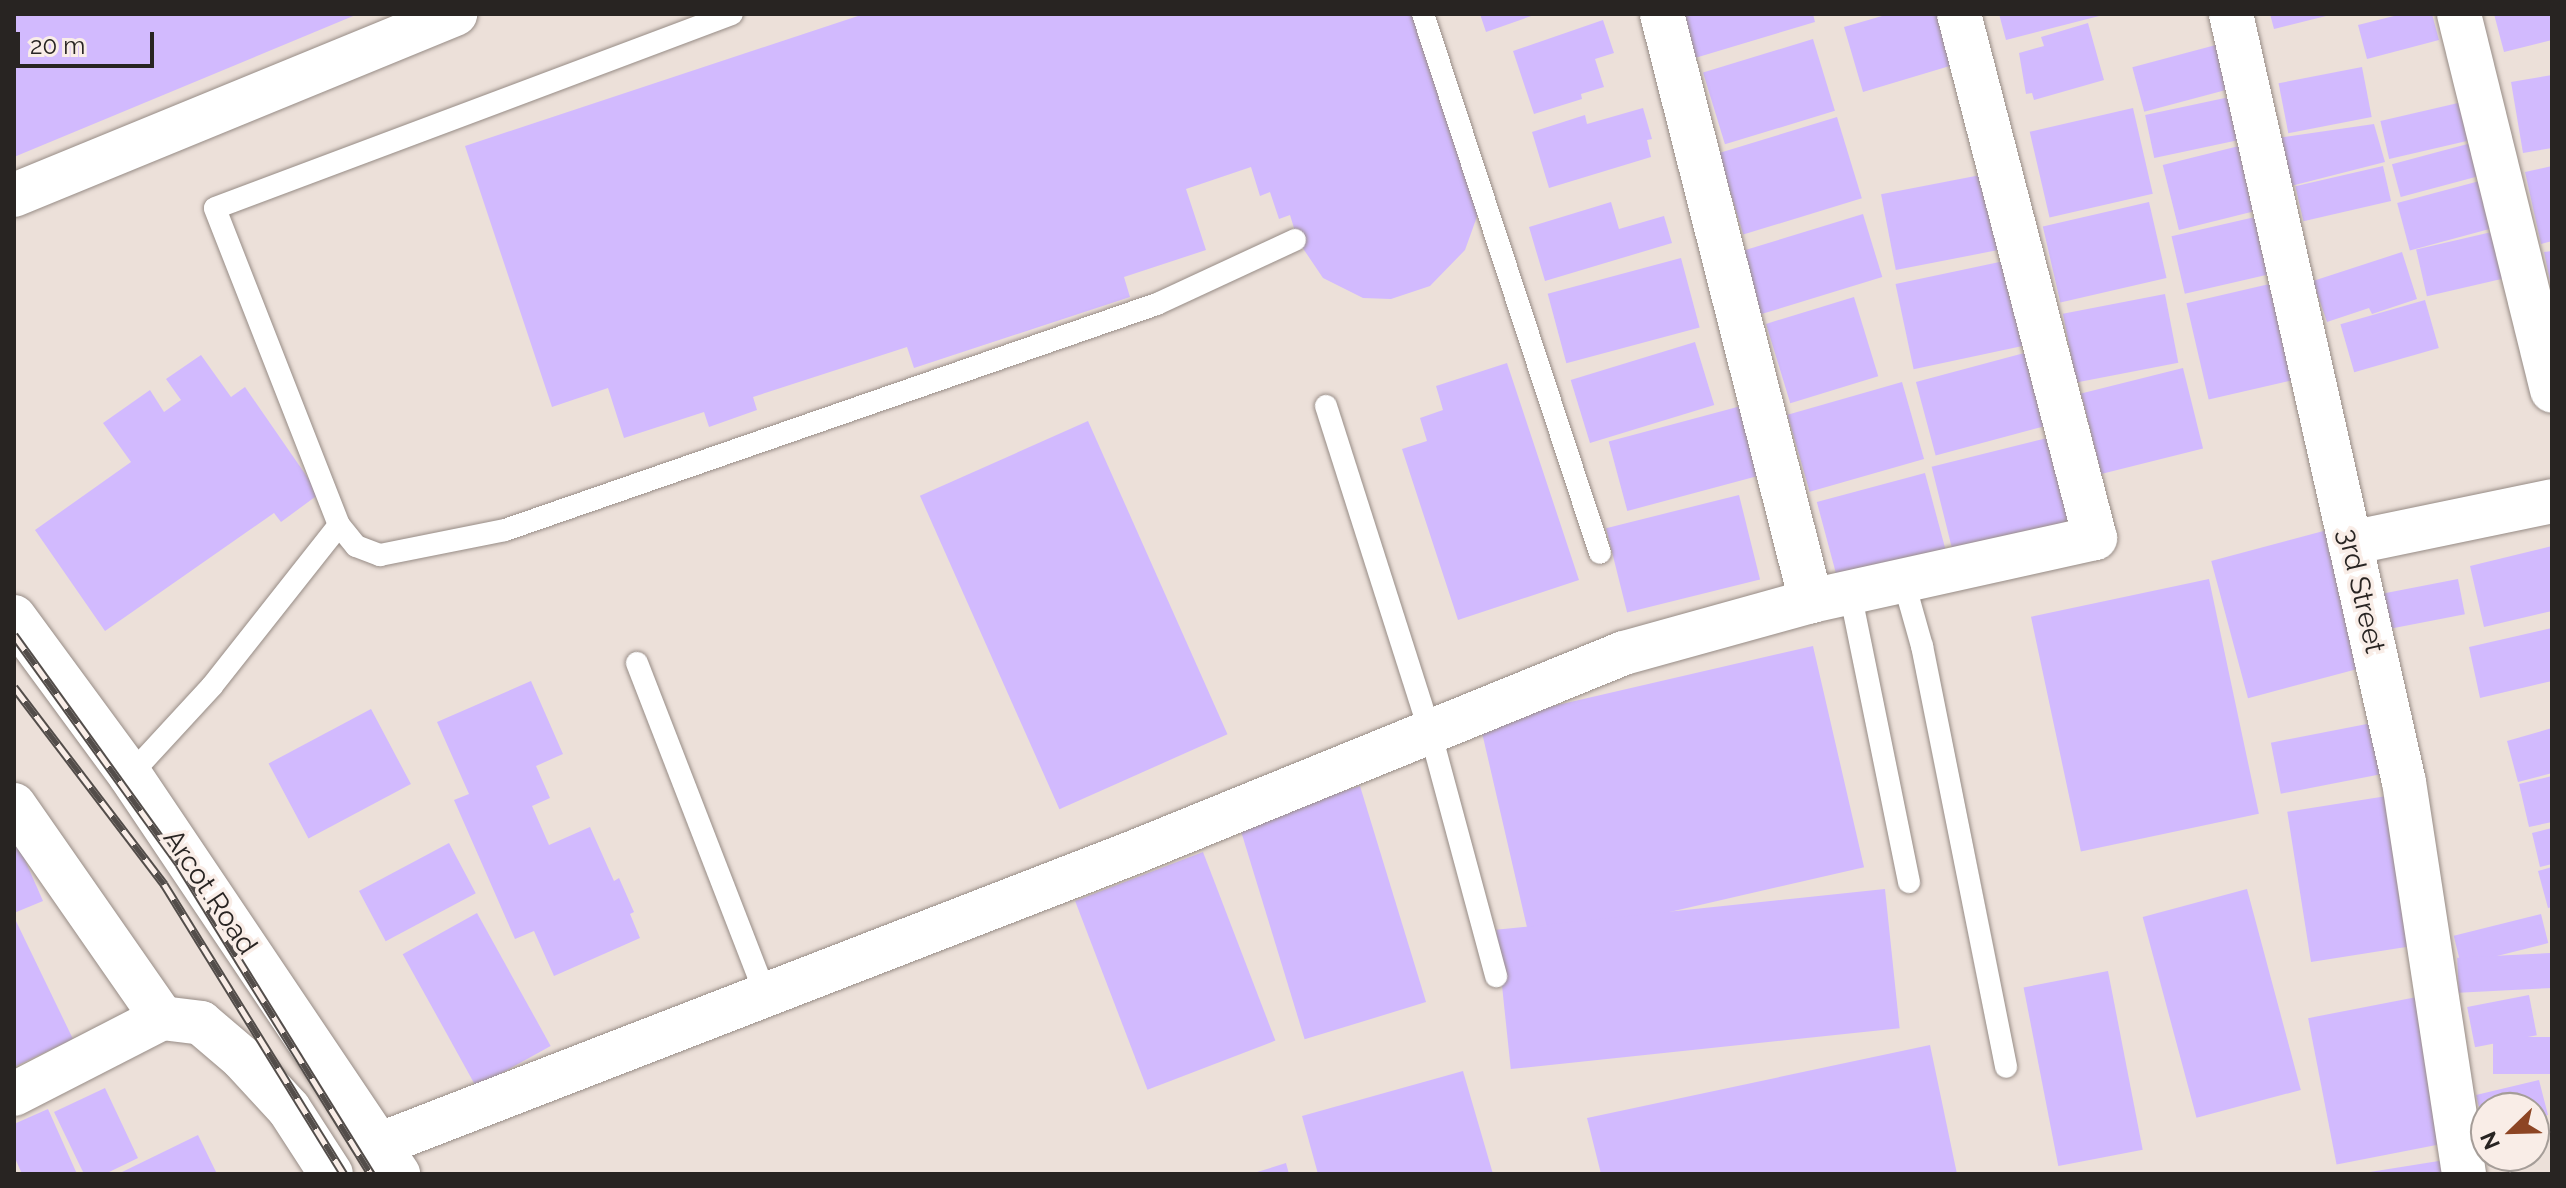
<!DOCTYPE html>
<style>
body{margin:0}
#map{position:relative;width:2566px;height:1188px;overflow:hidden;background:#ece0d9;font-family:Raleway,sans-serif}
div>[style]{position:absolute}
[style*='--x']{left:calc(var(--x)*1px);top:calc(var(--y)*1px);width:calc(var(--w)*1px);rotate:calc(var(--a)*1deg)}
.building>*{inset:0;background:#d2bafe;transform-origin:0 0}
.roads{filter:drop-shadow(0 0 2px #978c86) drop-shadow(0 0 2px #978c86)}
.service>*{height:22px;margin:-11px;padding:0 11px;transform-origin:11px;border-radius:11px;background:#fff}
.minor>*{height:44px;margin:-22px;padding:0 22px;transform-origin:22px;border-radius:22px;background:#fff}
.primary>*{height:44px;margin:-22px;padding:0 22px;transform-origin:22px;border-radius:22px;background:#fff}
.rail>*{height:9px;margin-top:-4.5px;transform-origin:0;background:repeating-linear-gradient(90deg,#f9ede7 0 18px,#534d4a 0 36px);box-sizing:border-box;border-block:2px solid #534d4a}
span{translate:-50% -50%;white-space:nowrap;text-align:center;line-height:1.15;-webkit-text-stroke:7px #f9ede7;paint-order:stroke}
.street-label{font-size:28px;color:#282422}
.frame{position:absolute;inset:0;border:16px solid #282422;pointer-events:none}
.north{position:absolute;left:2470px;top:1092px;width:80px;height:80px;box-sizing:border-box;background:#f9ede7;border:2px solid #a59d98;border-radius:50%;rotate:247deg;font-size:22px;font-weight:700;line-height:32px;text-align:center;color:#282422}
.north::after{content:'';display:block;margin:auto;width:28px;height:36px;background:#8d4524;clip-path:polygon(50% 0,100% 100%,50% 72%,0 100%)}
.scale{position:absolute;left:16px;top:32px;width:138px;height:36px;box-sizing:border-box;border:4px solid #282422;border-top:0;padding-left:10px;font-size:24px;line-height:28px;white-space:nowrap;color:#282422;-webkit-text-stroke:6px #f9ede7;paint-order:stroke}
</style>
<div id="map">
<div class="building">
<div style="clip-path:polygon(14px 14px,358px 14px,14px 157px)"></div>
<div style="clip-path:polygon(864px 14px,1416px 14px,1479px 211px,1465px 250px,1430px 286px,1391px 299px,1363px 298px,1323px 278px,1298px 241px,1290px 215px,1279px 219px,1270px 192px,1260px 196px,1251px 167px,1186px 189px,1206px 250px,1124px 277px,1130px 297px,914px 368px,907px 347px,753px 397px,757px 410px,709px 427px,704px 412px,624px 438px,608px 388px,552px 407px,465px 146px)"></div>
<div style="clip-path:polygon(1480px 14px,1537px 14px,1486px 32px)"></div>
<div style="clip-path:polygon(1682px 14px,1813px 14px,1815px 22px,1695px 58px)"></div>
<div style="clip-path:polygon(1889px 14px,1937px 14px,1953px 65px,1863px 92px,1844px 27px)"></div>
<div style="clip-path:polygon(1999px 14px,2103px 14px,2103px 15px,2006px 40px)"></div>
<div style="clip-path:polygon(2270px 14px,2330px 14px,2330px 15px,2274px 29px)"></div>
<div style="clip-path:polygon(2402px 14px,2432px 14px,2439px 40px,2367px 59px,2358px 25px)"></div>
<div style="clip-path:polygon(2494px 14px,2552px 14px,2552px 40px,2504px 52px)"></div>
<div style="clip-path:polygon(1603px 20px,1614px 53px,1595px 59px,1604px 87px,1581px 94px,1582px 99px,1534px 114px,1513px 51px)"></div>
<div style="clip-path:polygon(2088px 23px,2104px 80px,2034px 100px,2032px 93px,2026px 94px,2019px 53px,2044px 46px,2041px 37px)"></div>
<div style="left:1813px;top:39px;width:75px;height:115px;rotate:73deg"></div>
<div style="left:2227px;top:42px;width:46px;height:98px;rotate:75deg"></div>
<div style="left:2362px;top:67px;width:51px;height:85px;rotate:79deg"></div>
<div style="clip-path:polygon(2552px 75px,2552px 148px,2523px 153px,2511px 82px)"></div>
<div style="left:2239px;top:95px;width:44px;height:96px;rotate:78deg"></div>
<div style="left:2471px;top:100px;width:39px;height:93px;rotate:77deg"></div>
<div style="clip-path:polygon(1643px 108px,1652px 139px,1647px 140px,1651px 157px,1549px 188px,1532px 132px,1585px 115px,1587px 124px)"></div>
<div style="left:2133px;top:108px;width:88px;height:106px;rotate:77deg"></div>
<div style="left:1837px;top:117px;width:85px;height:124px;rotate:73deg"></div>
<div style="clip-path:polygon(2374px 124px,2385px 162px,2287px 187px,2277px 138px)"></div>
<div style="left:2475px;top:142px;width:34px;height:86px;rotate:75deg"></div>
<div style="left:2251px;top:143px;width:67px;height:91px;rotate:76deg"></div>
<div style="left:2383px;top:166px;width:36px;height:90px;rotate:77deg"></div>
<div style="clip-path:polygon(2552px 166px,2552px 241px,2541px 244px,2525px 172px)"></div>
<div style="left:1991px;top:173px;width:77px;height:112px;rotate:79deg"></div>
<div style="left:2487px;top:179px;width:49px;height:93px;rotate:75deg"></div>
<div style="clip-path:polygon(1611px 202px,1619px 229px,1664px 216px,1672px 243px,1545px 281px,1529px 227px)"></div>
<div style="left:2149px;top:202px;width:78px;height:109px;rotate:77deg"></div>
<div style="left:1863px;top:214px;width:66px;height:129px;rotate:73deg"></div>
<div style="left:2268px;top:214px;width:59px;height:99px;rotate:77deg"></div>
<div style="left:2496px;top:231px;width:48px;height:82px;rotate:77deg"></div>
<div style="clip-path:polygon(2552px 251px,2552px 286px,2551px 286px,2544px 252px)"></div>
<div style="clip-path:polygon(2402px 252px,2417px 299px,2372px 314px,2369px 308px,2327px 322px,2313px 281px)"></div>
<div style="left:1681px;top:258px;width:72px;height:138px;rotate:75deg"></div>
<div style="left:2009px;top:260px;width:87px;height:116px;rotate:78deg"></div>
<div style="left:2278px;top:282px;width:99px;height:94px;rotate:77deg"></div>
<div style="left:2165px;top:294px;width:70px;height:104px;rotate:79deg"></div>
<div style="left:1854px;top:297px;width:83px;height:92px;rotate:73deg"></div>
<div style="left:2425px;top:300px;width:50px;height:88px;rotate:74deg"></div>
<div style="left:1695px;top:342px;width:66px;height:130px;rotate:73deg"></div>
<div style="left:2028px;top:352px;width:76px;height:116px;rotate:75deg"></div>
<div style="clip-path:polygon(201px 355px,231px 397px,245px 387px,319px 494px,281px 522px,274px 513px,105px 631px,35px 530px,131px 462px,103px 423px,150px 390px,164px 412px,181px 400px,166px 379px)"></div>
<div style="clip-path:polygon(1507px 363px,1579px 580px,1458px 620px,1402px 449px,1427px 441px,1420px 418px,1443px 410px,1436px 386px)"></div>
<div style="left:2183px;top:368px;width:83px;height:105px;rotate:76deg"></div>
<div style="left:1902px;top:382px;width:80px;height:119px;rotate:74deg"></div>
<div style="left:1741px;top:406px;width:72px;height:137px;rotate:75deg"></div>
<div style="left:1088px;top:421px;width:343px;height:184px;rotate:66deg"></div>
<div style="left:2051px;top:437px;width:96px;height:123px;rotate:76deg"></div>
<div style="left:1925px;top:473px;width:86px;height:112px;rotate:75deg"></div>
<div style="left:1739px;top:495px;width:87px;height:137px;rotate:76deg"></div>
<div style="left:2331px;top:529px;width:142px;height:124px;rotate:75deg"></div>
<div style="clip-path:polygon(2552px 546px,2552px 611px,2484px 627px,2470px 566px)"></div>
<div style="left:2209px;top:579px;width:240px;height:182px;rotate:78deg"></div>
<div style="left:2458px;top:579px;width:36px;height:80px;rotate:79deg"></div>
<div style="clip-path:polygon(2552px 628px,2552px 681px,2480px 698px,2469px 647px)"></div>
<div style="left:1813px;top:646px;width:227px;height:342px;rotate:77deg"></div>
<div style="clip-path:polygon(531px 681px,563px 754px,536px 766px,550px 798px,532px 806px,549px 845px,590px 827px,614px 881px,619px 878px,634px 912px,630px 914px,640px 938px,554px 976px,534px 931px,515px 939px,454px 800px,469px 794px,437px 722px)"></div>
<div style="left:371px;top:709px;width:85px;height:116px;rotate:62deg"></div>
<div style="left:2372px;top:723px;width:52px;height:103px;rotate:79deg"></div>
<div style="clip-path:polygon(2552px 728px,2552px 773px,2518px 782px,2507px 741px)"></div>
<div style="clip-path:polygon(2552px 776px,2552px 822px,2529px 827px,2519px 784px)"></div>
<div style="left:1360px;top:786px;width:226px;height:127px;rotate:73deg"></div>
<div style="left:2387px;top:796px;width:152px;height:101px;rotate:81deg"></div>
<div style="clip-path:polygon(2552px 828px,2552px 864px,2540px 867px,2532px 833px)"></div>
<div style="clip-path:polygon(14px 835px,43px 901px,14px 913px)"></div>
<div style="left:449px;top:843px;width:57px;height:102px;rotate:62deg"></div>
<div style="left:1203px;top:852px;width:202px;height:137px;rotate:69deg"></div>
<div style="clip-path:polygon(2552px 867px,2552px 907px,2548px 908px,2538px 871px)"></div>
<div style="left:1885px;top:889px;width:140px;height:391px;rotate:84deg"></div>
<div style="left:2247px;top:889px;width:208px;height:108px;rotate:75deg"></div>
<div style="left:477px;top:913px;width:152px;height:85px;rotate:61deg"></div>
<div style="left:2541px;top:914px;width:30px;height:90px;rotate:76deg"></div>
<div style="clip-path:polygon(14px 917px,73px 1039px,14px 1067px)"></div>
<div style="left:2550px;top:953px;width:35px;height:93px;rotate:87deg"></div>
<div style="left:2108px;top:971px;width:182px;height:86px;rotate:79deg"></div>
<div style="left:2529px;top:995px;width:41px;height:63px;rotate:79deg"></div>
<div style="left:2422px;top:996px;width:149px;height:116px;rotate:79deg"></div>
<div style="left:2552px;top:1037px;width:37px;height:59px;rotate:90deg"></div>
<div style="clip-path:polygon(1930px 1045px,1957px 1174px,1601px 1174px,1587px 1118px)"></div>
<div style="clip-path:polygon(1463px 1071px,1493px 1174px,1318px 1174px,1302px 1116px)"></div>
<div style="clip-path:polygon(2539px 1080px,2548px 1115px,2534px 1118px,2534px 1108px,2486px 1108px,2485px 1132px,2476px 1095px)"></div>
<div style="clip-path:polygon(105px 1088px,138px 1158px,105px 1174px,84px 1174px,54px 1112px)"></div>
<div style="clip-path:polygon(48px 1109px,77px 1174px,22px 1174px,14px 1156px,14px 1124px)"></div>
<div style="clip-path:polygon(198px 1135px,217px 1174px,118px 1174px)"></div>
<div style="clip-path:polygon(2445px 1160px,2448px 1174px,2371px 1174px,2370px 1172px)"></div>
<div style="clip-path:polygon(1286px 1163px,1289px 1174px,1254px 1174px,1254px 1173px)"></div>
</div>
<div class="roads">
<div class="service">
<div style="--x:1423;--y:14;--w:567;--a:71.82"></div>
<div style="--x:1326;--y:406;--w:341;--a:72.3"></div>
<div style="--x:1430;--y:731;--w:254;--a:74.9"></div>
<div style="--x:339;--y:525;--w:27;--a:51"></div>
<div style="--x:356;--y:546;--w:26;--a:21"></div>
<div style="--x:380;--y:555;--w:127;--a:-11.3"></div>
<div style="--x:505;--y:530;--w:690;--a:-19.12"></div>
<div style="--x:1157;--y:304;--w:152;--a:-24.9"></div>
<div style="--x:1903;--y:579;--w:70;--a:74.2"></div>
<div style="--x:1922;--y:646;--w:429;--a:78.7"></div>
<div style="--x:1850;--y:592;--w:296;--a:78.5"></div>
<div style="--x:637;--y:663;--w:356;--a:68.8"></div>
<div style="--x:130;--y:775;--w:121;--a:-47.3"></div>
<div style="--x:212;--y:686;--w:205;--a:-51.7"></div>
<div style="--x:339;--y:525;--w:340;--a:-111.4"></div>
<div style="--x:215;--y:208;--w:552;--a:-20.57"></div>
</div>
<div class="minor">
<div style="--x:1662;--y:14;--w:606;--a:75.76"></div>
<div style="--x:2231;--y:14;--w:787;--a:77.31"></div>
<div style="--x:2404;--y:782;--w:397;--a:81.3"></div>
<div style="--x:2459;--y:14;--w:388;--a:76.1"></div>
<div style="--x:14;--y:195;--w:477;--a:-22.3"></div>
<div style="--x:2350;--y:543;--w:206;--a:-11.7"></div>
<div style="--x:14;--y:1094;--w:166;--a:-27.2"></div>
<div style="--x:381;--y:1144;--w:811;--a:-21.18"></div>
<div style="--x:1137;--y:851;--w:526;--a:-22.13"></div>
<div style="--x:1624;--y:653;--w:194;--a:-15.5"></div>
<div style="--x:1811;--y:601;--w:291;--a:-12.5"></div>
<div style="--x:2095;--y:538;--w:541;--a:-104.55"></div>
</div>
<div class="primary">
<div style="--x:14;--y:617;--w:196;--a:53.7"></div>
<div style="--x:130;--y:775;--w:481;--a:56.1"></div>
<div style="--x:14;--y:805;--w:259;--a:55.2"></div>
<div style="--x:162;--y:1018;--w:39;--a:7"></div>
<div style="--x:201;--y:1023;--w:54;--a:40.5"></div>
<div style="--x:242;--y:1058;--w:69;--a:47.3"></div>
<div style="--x:289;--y:1109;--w:77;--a:57.1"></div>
</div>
</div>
<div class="rail">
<div style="--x:14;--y:635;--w:282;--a:54.2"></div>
<div style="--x:179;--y:864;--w:365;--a:58.2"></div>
<div style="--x:14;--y:687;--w:248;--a:52.7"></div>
<div style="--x:164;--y:884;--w:341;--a:58.2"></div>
</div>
<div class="street-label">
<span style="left:2361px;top:591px;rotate:77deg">3rd Street</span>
<span style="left:210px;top:892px;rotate:56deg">Arcot Road</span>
</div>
<div class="frame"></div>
<div class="north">N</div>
<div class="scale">20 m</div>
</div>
